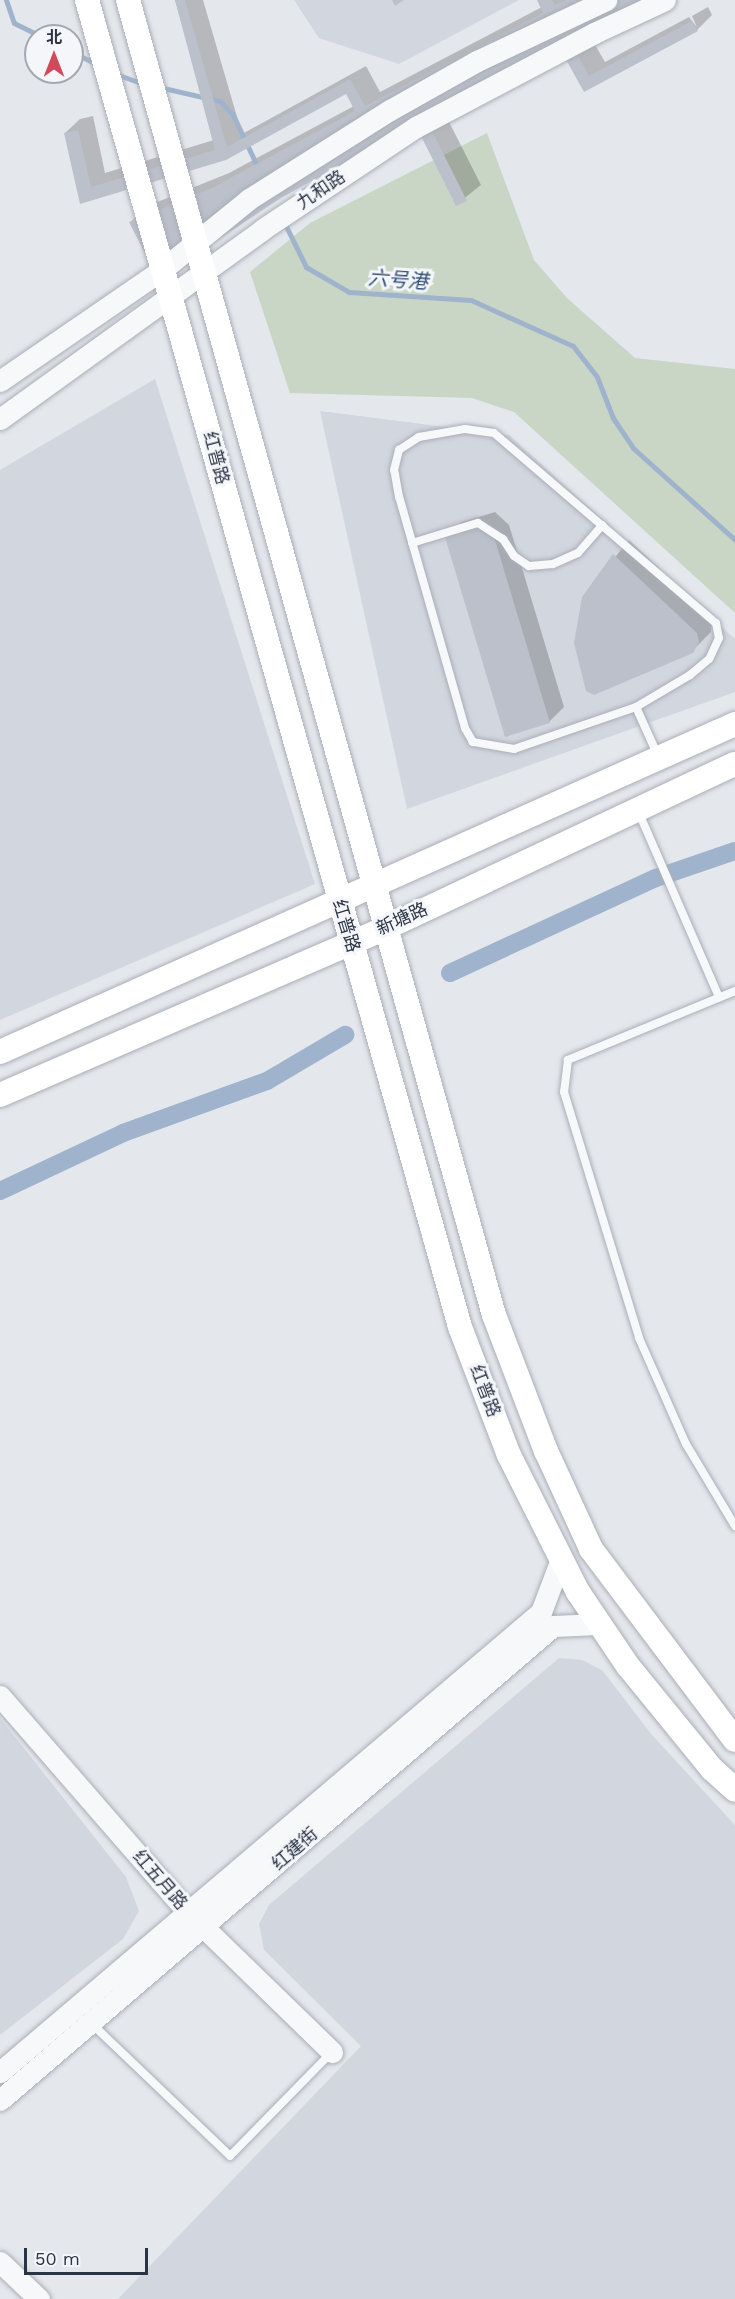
<!DOCTYPE html>
<meta charset="utf-8">
<style>
body{margin:0}
#map{position:relative;width:735px;height:2299px;overflow:hidden;background:#e4e7ec;font-family:"Work Sans","Noto Sans SC",sans-serif}
div>[style]{position:absolute}
[style*='--x']{left:calc(var(--x)*1px);top:calc(var(--y)*1px);width:calc(var(--w)*1px);rotate:calc(var(--a)*1deg)}
.built>*{inset:0;background:#d2d6de}
.green>*{inset:0;background:#c9d6c5}
.shadow>*{inset:0;background:#0003}
.stream>*{height:5px;margin:-2.5px;padding:0 2.5px;transform-origin:2.5px;border-radius:2.5px;background:#9fb4cc}
.canal>*{height:18px;margin:-9px;padding:0 9px;transform-origin:9px;border-radius:9px;background:#9fb4cc}
.building>*{inset:0;background:#bbc0ca}
.roads{filter:drop-shadow(0 0 2px #a9aeb7) drop-shadow(0 0 2px #a9aeb7)}
.service>*{height:8px;margin:-4px;padding:0 4px;transform-origin:4px;border-radius:4px;background:#f7f8fa}
.tertiary>*{height:21px;margin:-10.5px;padding:0 10.5px;transform-origin:10.5px;border-radius:10.5px;background:#f7f8fa}
.secondary>*{height:24px;margin:-12px;padding:0 12px;transform-origin:12px;border-radius:12px;background:#fff}
span{translate:-50% -50%;white-space:nowrap;text-align:center;line-height:1.15;-webkit-text-stroke:6px #f4f6f9;paint-order:stroke}
.street-label{font-size:18px;color:#2b3445}
.water-label{font-size:20px;color:#34527a;font-style:italic}
.north{position:absolute;left:24px;top:24px;width:60px;height:60px;box-sizing:border-box;background:#f4f6f9;border:2px solid #a4a8b1;border-radius:50%;rotate:0deg;font-size:16px;font-weight:700;line-height:24px;text-align:center;color:#2b3445}
.north::after{content:'';display:block;margin:auto;width:21px;height:27px;background:#d1495b;clip-path:polygon(50% 0,100% 100%,50% 72%,0 100%)}
.scale{position:absolute;left:24px;top:2248px;width:124px;height:27px;box-sizing:border-box;border:3px solid #2b3445;border-top:0;padding-left:8px;font-size:18px;line-height:21px;white-space:nowrap;color:#2b3445;-webkit-text-stroke:4px #f4f6f9;paint-order:stroke}
</style>
<div id="map">
<div class="built">
<div style="clip-path:polygon(294px 0,519px 0,399px 64px,319px 38px)"></div>
<div style="clip-path:polygon(155px 379px,315px 884px,0 1020px,0 470px)"></div>
<div style="clip-path:polygon(320px 411px,509px 435px,735px 639px,735px 692px,407px 809px)"></div>
<div style="clip-path:polygon(559px 1658px,582px 1660px,602px 1670px,652px 1735px,735px 1825px,735px 2299px,118px 2299px,361px 2046px,264px 1950px,259px 1924px,269px 1905px)"></div>
<div style="clip-path:polygon(0 1718px,126px 1877px,139px 1911px,123px 1939px,0 2035px)"></div>
</div>
<div class="green">
<div style="clip-path:polygon(487px 133px,534px 260px,567px 298px,635px 358px,735px 369px,735px 613px,514px 412px,472px 398px,290px 393px,250px 272px,310px 223px)"></div>
</div>
<div class="shadow">
<div style="clip-path:polygon(175px 0,203px 0,242px 134px,366px 66px,380px 92px,542px 7px,539px 0,647px 0,587px 31px,605px 62px,689px 17px,697px 27px,692px 16px,708px 7px,712px 15px,697px 30px,585px 90px,560px 45px,442px 108px,481px 185px,457px 204px,416px 122px,131px 222px,145px 207px,229px 173px,354px 106px,347px 92px,225px 159px,81px 202px,65px 133px,80px 119px,93px 116px,105px 173px,214px 140px)"></div>
<div style="clip-path:polygon(495px 512px,509px 525px,564px 707px,549px 722px,447px 537px,462px 522px)"></div>
<div style="clip-path:polygon(629px 540px,711px 617px,711px 632px,696px 647px,583px 597px)"></div>
</div>
<div class="stream">
<div style="--x:6;--y:0;--w:24;--a:71"></div>
<div style="--x:14;--y:23;--w:30;--a:26"></div>
<div style="--x:72;--y:52;--w:28;--a:26"></div>
<div style="--x:116;--y:74;--w:30;--a:20"></div>
<div style="--x:159;--y:87;--w:63;--a:12.9"></div>
<div style="--x:220;--y:101;--w:19;--a:47"></div>
<div style="--x:233;--y:115;--w:59;--a:64.7"></div>
<div style="--x:283;--y:220;--w:52;--a:63.9"></div>
<div style="--x:306;--y:267;--w:50;--a:30.2"></div>
<div style="--x:349;--y:292;--w:122;--a:3.8"></div>
<div style="--x:471;--y:300;--w:112;--a:24.3"></div>
<div style="--x:573;--y:346;--w:39;--a:52"></div>
<div style="--x:597;--y:377;--w:44;--a:68.7"></div>
<div style="--x:613;--y:418;--w:36;--a:56"></div>
<div style="--x:633;--y:448;--w:137;--a:42"></div>
</div>
<div class="canal">
<div style="--x:450;--y:973;--w:227;--a:-24.8"></div>
<div style="--x:656;--y:878;--w:83;--a:-18.9"></div>
<div style="--x:0;--y:1191;--w:136;--a:-25.2"></div>
<div style="--x:123;--y:1133;--w:153;--a:-19.9"></div>
<div style="--x:267;--y:1081;--w:91;--a:-30.5"></div>
</div>
<div class="building">
<div style="clip-path:polygon(175px 0,185px 0,227px 147px,350px 79px,365px 106px,543px 13px,537px 0,552px 0,555px 5px,566px 0,650px 0,570px 41px,589px 76px,692px 21px,698px 31px,584px 92px,559px 47px,426px 119px,467px 201px,456px 206px,415px 124px,281px 198px,158px 279px,129px 222px,212px 188px,355px 111px,346px 94px,226px 160px,80px 204px,64px 133px,78px 130px,91px 187px,215px 150px)"></div>
<div style="clip-path:polygon(392px 0,404px 0,395px 6px)"></div>
<div style="clip-path:polygon(480px 527px,495px 540px,550px 723px,505px 737px,445px 537px)"></div>
<div style="clip-path:polygon(613px 554px,697px 633px,699px 642px,693px 653px,594px 695px,586px 691px,574px 643px,582px 597px)"></div>
</div>
<div class="roads">
<div class="service">
<div style="--x:412;--y:543;--w:69;--a:-16.9"></div>
<div style="--x:478;--y:523;--w:30;--a:33"></div>
<div style="--x:503;--y:539;--w:20;--a:57"></div>
<div style="--x:514;--y:556;--w:18;--a:34"></div>
<div style="--x:529;--y:566;--w:24;--a:-5"></div>
<div style="--x:553;--y:564;--w:27;--a:-24"></div>
<div style="--x:578;--y:553;--w:37;--a:-49"></div>
<div style="--x:636;--y:707;--w:129;--a:161"></div>
<div style="--x:514;--y:749;--w:42;--a:-170.3"></div>
<div style="--x:473;--y:742;--w:16;--a:-120"></div>
<div style="--x:465;--y:728;--w:240;--a:-105.9"></div>
<div style="--x:399;--y:497;--w:27;--a:-100"></div>
<div style="--x:394;--y:470;--w:21;--a:-76"></div>
<div style="--x:399;--y:450;--w:24;--a:-33"></div>
<div style="--x:419;--y:437;--w:47;--a:-9.9"></div>
<div style="--x:465;--y:429;--w:29;--a:8"></div>
<div style="--x:494;--y:433;--w:292;--a:40.6"></div>
<div style="--x:716;--y:623;--w:15;--a:79"></div>
<div style="--x:719;--y:638;--w:23;--a:115"></div>
<div style="--x:709;--y:659;--w:25;--a:140"></div>
<div style="--x:690;--y:675;--w:63;--a:149.3"></div>
<div style="--x:636;--y:707;--w:54;--a:65.8"></div>
<div style="--x:639;--y:813;--w:201;--a:66.5"></div>
<div style="--x:735;--y:991;--w:181;--a:157.6"></div>
<div style="--x:568;--y:1060;--w:32;--a:97"></div>
<div style="--x:564;--y:1092;--w:257;--a:73"></div>
<div style="--x:639;--y:1338;--w:116;--a:66.1"></div>
<div style="--x:686;--y:1444;--w:96;--a:59.1"></div>
<div style="--x:92;--y:2024;--w:191;--a:43.7"></div>
<div style="--x:230;--y:2156;--w:146;--a:-45.6"></div>
</div>
<div class="tertiary">
<div style="--x:0;--y:381;--w:198;--a:-34.5"></div>
<div style="--x:163;--y:269;--w:111;--a:-39.1"></div>
<div style="--x:249;--y:199;--w:167;--a:-32.3"></div>
<div style="--x:390;--y:110;--w:100;--a:-29.4"></div>
<div style="--x:477;--y:61;--w:143;--a:-25.3"></div>
<div style="--x:0;--y:419;--w:324;--a:-35.8"></div>
<div style="--x:263;--y:229;--w:184;--a:-33.7"></div>
<div style="--x:416;--y:127;--w:201;--a:-27.8"></div>
<div style="--x:594;--y:33;--w:78;--a:-24.9"></div>
<div style="--x:0;--y:1696;--w:286;--a:49"></div>
<div style="--x:188;--y:1912;--w:201;--a:44.2"></div>
<div style="--x:0;--y:2072;--w:710;--a:-40.37"></div>
<div style="--x:541;--y:1612;--w:57;--a:-69.3"></div>
<div style="--x:0;--y:2100;--w:728;--a:-40.6"></div>
<div style="--x:553;--y:1626;--w:46;--a:-2.5"></div>
<div style="--x:0;--y:2262;--w:54;--a:43.5"></div>
</div>
<div class="secondary">
<div style="--x:87;--y:0;--w:1378;--a:74.3"></div>
<div style="--x:460;--y:1327;--w:137;--a:69.1"></div>
<div style="--x:509;--y:1455;--w:153;--a:63.3"></div>
<div style="--x:578;--y:1592;--w:89;--a:56"></div>
<div style="--x:628;--y:1666;--w:133;--a:50.8"></div>
<div style="--x:712;--y:1769;--w:31;--a:42"></div>
<div style="--x:128;--y:0;--w:1365;--a:74.45"></div>
<div style="--x:494;--y:1315;--w:146;--a:69.1"></div>
<div style="--x:546;--y:1451;--w:108;--a:65.3"></div>
<div style="--x:591;--y:1549;--w:239;--a:53"></div>
<div style="--x:0;--y:1052;--w:805;--a:-24.05"></div>
<div style="--x:0;--y:1095;--w:423;--a:-23.4"></div>
<div style="--x:388;--y:927;--w:383;--a:-25.2"></div>
</div>
</div>
<div class="street-label">
<span style="left:321px;top:190px;rotate:-34deg">九和路</span>
<span style="left:216px;top:458px;rotate:75deg">红普路</span>
<span style="left:402px;top:919px;rotate:-24deg">新塘路</span>
<span style="left:346px;top:926px;rotate:73deg">红普路</span>
<span style="left:485px;top:1391px;rotate:69deg">红普路</span>
<span style="left:295px;top:1849px;rotate:-41deg">红建街</span>
<span style="left:160px;top:1880px;rotate:49deg">红五月路</span>
</div>
<div class="water-label">
<span style="left:398px;top:280px;rotate:4deg">六号港</span>
</div>
<div class="north">北</div>
<div class="scale">50 m</div>
</div>
